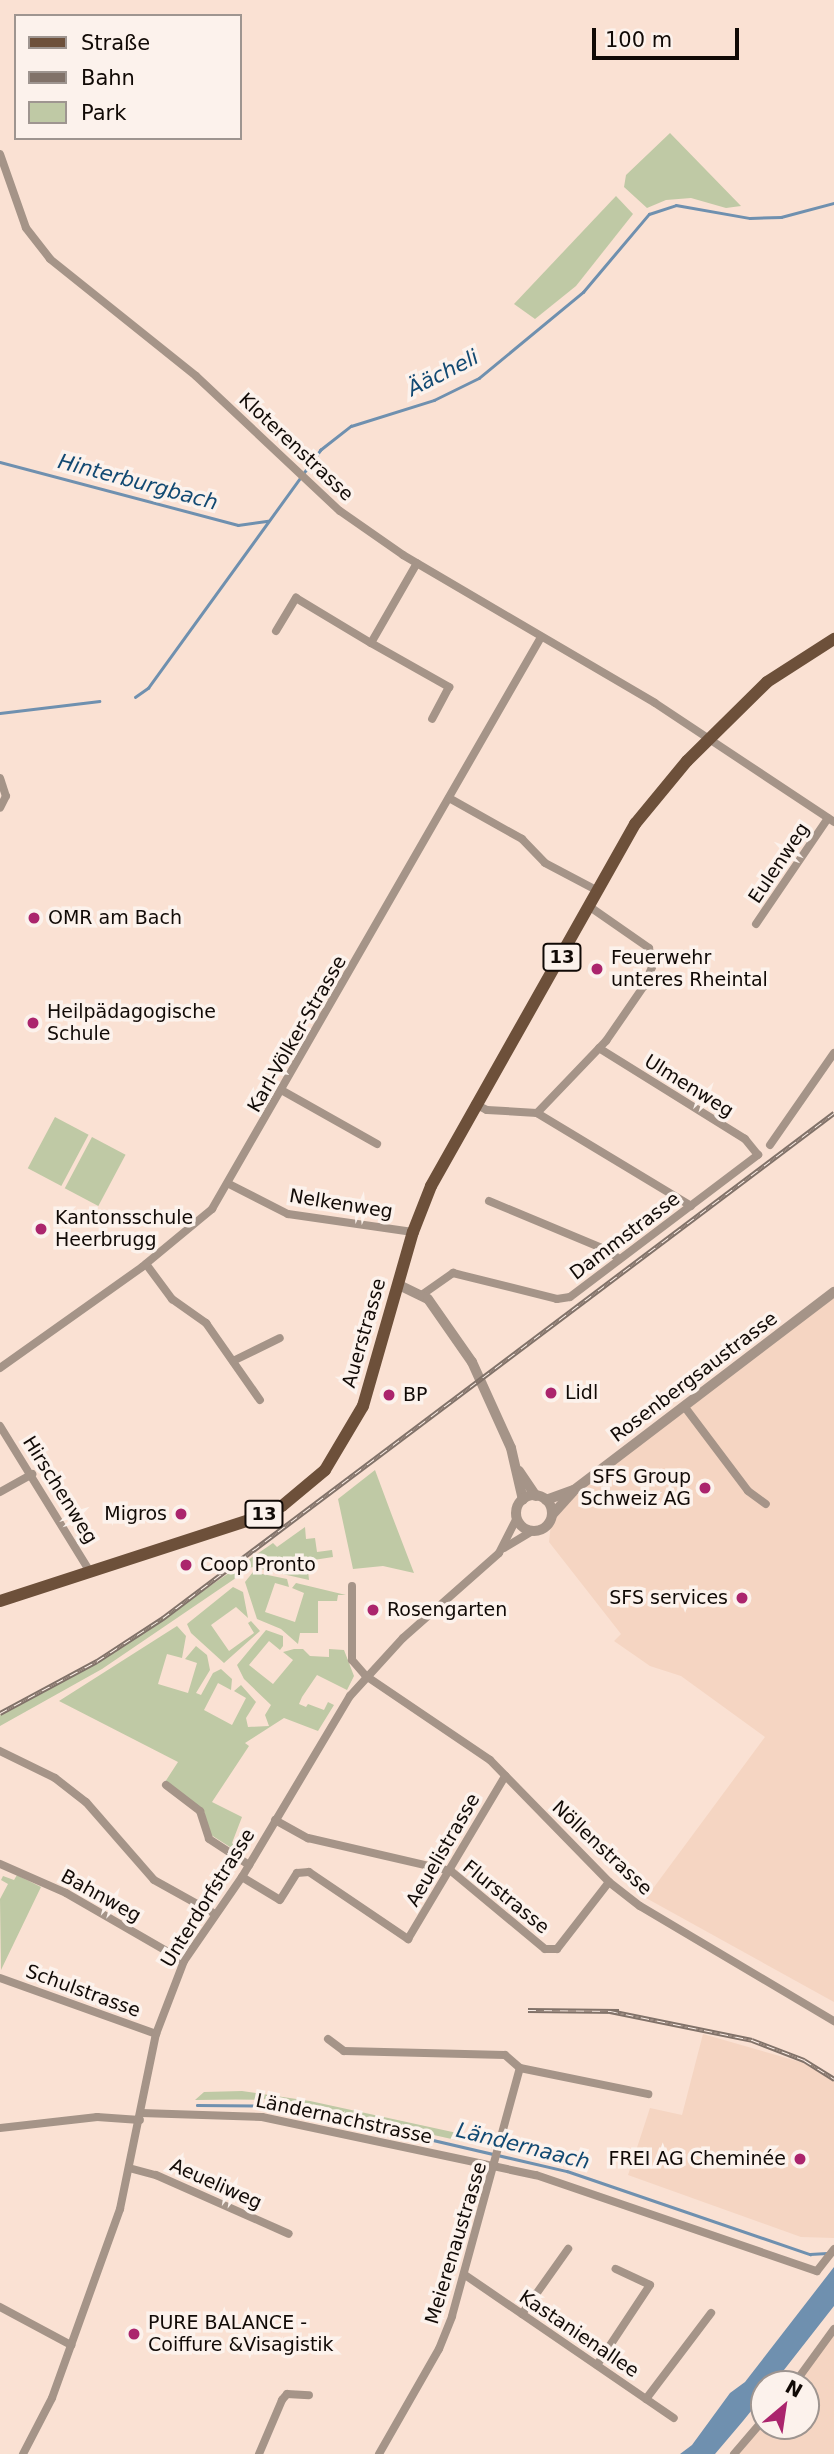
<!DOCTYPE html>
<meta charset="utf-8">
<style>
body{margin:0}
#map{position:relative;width:834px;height:2454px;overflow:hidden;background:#fae1d3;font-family:"DejaVu Sans",sans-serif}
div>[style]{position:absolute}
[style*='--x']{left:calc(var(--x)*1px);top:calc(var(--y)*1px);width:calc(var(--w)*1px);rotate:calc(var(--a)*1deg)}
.built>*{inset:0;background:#f5d5c2}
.green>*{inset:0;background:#bfc9a5;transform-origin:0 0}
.water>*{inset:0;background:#6f90af}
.stream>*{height:2.5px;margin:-1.25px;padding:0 1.25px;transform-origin:1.25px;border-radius:1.25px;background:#6f90af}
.minor>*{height:8px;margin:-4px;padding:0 4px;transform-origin:4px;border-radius:4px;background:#a59488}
.tertiary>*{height:10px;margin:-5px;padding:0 5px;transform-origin:5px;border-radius:5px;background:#a59488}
.tertiary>.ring{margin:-5px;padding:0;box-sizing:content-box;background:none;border:10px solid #a59488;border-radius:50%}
.primary>*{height:12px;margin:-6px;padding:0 6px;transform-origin:6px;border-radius:6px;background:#6d503a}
.rail>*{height:5px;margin-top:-2.5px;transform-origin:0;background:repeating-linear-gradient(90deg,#fcf2ec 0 8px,#817269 0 16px);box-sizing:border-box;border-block:2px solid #817269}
.dots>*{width:19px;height:19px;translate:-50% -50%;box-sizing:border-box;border:4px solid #fcf2ec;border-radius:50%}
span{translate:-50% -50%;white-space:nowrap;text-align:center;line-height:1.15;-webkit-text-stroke:7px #fcf2ec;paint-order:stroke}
.shield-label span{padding:2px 5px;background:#fcf2ec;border:2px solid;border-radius:5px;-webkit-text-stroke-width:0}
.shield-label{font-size:18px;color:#110a06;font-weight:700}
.street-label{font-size:19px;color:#110a06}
.poi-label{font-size:19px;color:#110a06}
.left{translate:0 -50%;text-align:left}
.right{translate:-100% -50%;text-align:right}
.water-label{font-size:21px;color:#114972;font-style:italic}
.legend{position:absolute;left:14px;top:14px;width:228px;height:126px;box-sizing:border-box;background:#fcf2ec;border:2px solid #9e9590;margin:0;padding:9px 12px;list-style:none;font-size:21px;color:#110a06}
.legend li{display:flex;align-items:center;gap:14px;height:35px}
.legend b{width:35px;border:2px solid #9e9590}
.north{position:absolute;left:750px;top:2370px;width:70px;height:70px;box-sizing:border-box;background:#fcf2ec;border:2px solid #9e9590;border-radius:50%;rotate:29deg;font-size:19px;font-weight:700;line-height:28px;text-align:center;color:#110a06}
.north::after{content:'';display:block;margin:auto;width:24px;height:32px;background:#ab256d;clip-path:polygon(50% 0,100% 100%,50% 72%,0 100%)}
.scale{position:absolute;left:592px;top:28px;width:147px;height:32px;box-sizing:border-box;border:4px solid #110a06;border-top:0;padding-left:9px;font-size:21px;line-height:24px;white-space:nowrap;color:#110a06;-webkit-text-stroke:5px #fcf2ec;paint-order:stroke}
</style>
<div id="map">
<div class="built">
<div style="clip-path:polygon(834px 1298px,834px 2002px,646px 1898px,765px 1737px,681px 1676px,650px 1666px,614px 1641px,621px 1634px,549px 1542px,552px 1515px,566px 1501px,679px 1410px)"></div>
<div style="clip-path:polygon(703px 2034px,811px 2065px,834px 2080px,834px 2238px,801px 2237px,628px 2175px,650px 2108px,682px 2115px)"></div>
<div style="clip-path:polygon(834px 2329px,834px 2454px,734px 2454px,764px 2419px,764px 2426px,806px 2426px,806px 2384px,794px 2384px)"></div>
</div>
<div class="green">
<div style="clip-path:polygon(670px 133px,741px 206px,726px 208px,691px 198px,666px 200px,647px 208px,624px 187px,626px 175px)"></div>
<div style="clip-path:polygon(616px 196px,633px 214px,576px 286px,535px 319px,514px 304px)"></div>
<div style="left:55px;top:1117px;width:38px;height:58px;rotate:28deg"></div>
<div style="left:92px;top:1137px;width:38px;height:58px;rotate:28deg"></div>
<div style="clip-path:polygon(375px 1470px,391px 1513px,414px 1573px,383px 1566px,353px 1569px,338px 1499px)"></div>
<div style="clip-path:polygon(305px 1527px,306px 1539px,315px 1538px,317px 1552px,332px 1550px,333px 1557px,307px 1561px,309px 1580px,252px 1567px,102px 1669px,0 1726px,0 1715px,96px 1664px,273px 1543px,277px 1547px)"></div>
<div style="clip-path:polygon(253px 1572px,287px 1579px,289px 1587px,275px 1583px,265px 1612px,295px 1622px,304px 1593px,292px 1588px,296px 1583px,346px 1595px,338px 1595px,337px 1601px,318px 1601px,318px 1633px,300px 1633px,298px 1644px,281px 1629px,257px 1619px,245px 1582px)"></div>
<div style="clip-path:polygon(233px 1587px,243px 1592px,248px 1618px,236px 1607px,211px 1625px,229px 1651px,254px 1633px,248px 1623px,251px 1621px,260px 1631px,224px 1663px,191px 1633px,187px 1624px)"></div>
<div style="clip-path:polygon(177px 1626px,186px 1636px,182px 1658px,167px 1654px,158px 1684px,188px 1693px,197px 1663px,185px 1659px,196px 1646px,207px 1655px,210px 1670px,196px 1693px,201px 1695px,213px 1673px,221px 1669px,232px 1679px,231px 1690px,218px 1683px,204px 1710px,232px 1725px,246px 1698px,234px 1691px,241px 1685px,256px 1702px,246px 1718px,248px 1727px,269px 1726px,265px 1715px,271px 1705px,244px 1679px,237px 1665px,266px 1630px,283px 1636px,283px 1646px,280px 1650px,269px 1641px,249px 1665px,273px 1684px,293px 1660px,283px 1652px,294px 1649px,303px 1649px,310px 1656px,329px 1657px,329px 1649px,344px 1650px,354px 1676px,347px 1690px,317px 1675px,302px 1697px,299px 1704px,306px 1707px,308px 1704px,324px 1710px,328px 1702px,334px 1705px,318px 1731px,284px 1718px,245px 1743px,249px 1746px,212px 1802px,242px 1817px,232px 1843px,244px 1856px,208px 1833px,204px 1811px,165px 1782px,178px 1762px,59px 1701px)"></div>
<div style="clip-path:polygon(17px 1875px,41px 1887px,1px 1970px,0 1899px,8px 1884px,1px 1880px,3px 1876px,14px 1880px)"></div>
<div style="clip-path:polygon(242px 2091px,310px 2101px,494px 2141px,492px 2148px,272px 2099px,195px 2100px,204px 2092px)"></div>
</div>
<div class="water">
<div style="clip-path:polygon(834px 2267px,834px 2306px,773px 2384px,764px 2384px,764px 2395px,743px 2421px,715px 2454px,680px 2454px,692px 2445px,730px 2393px,745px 2382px)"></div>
</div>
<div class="stream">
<div style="--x:0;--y:462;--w:246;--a:14.8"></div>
<div style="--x:238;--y:525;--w:30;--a:-8"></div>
<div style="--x:135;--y:697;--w:16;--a:-35"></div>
<div style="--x:148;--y:688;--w:294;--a:-54.1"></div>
<div style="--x:320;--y:450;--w:39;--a:-38"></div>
<div style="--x:351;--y:426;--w:87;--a:-17.4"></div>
<div style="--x:434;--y:400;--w:50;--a:-26.1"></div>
<div style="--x:479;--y:378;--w:135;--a:-39.6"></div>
<div style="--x:583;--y:292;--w:102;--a:-49.8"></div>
<div style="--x:649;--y:214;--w:28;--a:-18"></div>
<div style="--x:676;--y:205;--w:75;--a:10"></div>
<div style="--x:750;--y:218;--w:31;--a:-2"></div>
<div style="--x:781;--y:217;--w:55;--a:-14.8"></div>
<div style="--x:0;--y:713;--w:100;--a:-6.9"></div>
<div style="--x:197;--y:2105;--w:90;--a:0.6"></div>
<div style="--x:287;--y:2106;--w:287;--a:13.1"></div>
<div style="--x:567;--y:2171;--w:257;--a:18.9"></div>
<div style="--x:810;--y:2254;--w:17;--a:-3"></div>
</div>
<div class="minor">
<div style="--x:0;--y:154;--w:78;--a:70.6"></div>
<div style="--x:26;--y:228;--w:39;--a:52"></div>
<div style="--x:50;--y:259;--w:187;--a:38.7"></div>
<div style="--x:196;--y:376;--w:197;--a:43.2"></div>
<div style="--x:340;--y:511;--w:77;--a:34.9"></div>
<div style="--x:403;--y:555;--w:292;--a:30.4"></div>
<div style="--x:655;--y:703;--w:215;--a:33.6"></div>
<div style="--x:276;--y:631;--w:39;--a:-59"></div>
<div style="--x:296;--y:598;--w:87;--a:31"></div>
<div style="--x:371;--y:643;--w:92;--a:-60.1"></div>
<div style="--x:371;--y:643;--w:90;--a:29.4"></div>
<div style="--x:449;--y:687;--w:36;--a:118"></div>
<div style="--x:0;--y:778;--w:19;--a:72"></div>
<div style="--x:6;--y:796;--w:13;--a:117"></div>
<div style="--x:449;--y:798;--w:84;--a:29.3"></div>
<div style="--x:522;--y:839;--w:33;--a:46"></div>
<div style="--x:545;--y:863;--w:60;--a:27.8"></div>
<div style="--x:756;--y:924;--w:128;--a:-55.8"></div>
<div style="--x:283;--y:1091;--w:108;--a:29.4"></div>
<div style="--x:475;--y:1104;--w:13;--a:27"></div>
<div style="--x:487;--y:1110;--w:50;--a:3.4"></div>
<div style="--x:537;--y:1113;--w:100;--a:-46.2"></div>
<div style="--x:606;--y:1041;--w:67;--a:-55.4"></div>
<div style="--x:644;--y:986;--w:21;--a:-67"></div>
<div style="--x:652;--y:967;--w:19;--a:-99"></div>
<div style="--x:649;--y:948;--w:72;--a:-145.2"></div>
<div style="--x:537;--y:1113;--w:180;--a:31.1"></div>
<div style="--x:770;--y:1145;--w:112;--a:-55.2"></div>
<div style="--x:229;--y:1184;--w:66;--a:27"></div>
<div style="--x:288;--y:1214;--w:126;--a:8.2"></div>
<div style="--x:489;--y:1201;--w:130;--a:22.6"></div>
<div style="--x:609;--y:1251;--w:13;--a:39"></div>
<div style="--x:146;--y:1264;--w:44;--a:53.4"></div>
<div style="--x:172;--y:1299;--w:42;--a:35.2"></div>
<div style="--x:206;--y:1323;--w:94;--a:55"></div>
<div style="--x:423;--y:1294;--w:37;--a:-35"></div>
<div style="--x:453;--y:1273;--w:107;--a:14"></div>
<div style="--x:557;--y:1299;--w:13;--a:-9"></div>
<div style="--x:570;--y:1297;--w:236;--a:-37.1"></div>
<div style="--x:758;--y:1155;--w:21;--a:-129"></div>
<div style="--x:745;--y:1139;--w:172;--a:-148.1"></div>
<div style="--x:233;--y:1361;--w:52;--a:-26.1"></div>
<div style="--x:0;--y:1368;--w:174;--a:-35.4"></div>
<div style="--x:142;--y:1267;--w:91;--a:-39.6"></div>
<div style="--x:212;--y:1209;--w:660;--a:-60.09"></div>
<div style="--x:684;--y:1406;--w:106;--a:53"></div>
<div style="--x:748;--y:1491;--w:22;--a:36"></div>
<div style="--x:0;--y:1426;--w:172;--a:58.3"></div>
<div style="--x:0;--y:1492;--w:37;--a:-29"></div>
<div style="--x:504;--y:1548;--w:33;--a:-31"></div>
<div style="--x:352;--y:1586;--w:74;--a:90"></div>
<div style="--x:352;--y:1660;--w:21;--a:49"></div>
<div style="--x:366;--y:1676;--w:150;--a:34.1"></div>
<div style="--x:490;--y:1760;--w:170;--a:45.7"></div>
<div style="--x:609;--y:1882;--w:39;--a:38"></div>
<div style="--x:640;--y:1906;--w:226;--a:30.7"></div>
<div style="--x:0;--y:1751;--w:61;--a:26.1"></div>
<div style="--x:55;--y:1778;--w:39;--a:38"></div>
<div style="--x:86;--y:1802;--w:103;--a:48.9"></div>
<div style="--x:154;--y:1880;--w:70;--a:29.1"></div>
<div style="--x:166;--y:1785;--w:43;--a:37.4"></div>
<div style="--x:200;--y:1811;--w:29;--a:72"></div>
<div style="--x:209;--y:1839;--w:48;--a:33"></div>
<div style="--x:275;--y:1820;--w:38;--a:29"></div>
<div style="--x:308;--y:1838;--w:147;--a:13"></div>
<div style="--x:451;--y:1871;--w:122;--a:39.7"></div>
<div style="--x:545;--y:1949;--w:12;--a:0"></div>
<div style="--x:557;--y:1949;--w:85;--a:-52.2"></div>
<div style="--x:0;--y:1864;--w:72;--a:23.7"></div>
<div style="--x:66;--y:1893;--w:136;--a:30"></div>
<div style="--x:242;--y:1877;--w:44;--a:31.2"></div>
<div style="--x:280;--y:1900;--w:32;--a:-58"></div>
<div style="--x:297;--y:1873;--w:12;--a:-5"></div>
<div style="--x:309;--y:1872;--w:120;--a:34.1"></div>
<div style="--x:408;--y:1939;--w:190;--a:-59.2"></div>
<div style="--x:0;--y:1978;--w:166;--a:19.7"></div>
<div style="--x:328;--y:2039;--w:20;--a:37"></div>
<div style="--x:344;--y:2051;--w:161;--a:1.4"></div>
<div style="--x:505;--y:2055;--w:20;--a:41"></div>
<div style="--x:520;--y:2068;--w:131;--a:11.5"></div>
<div style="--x:141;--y:2113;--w:121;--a:1.9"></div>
<div style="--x:262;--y:2117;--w:280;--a:12"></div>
<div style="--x:536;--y:2175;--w:297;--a:18.9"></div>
<div style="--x:817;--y:2271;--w:28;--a:-52"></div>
<div style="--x:0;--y:2128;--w:98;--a:-6.5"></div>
<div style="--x:97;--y:2117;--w:43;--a:4"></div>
<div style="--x:129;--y:2168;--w:28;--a:15"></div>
<div style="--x:156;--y:2175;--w:145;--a:23.9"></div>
<div style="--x:465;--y:2275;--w:253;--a:34.4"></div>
<div style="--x:0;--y:2307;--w:81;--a:28.2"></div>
<div style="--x:522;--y:2314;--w:80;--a:-54.7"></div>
<div style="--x:597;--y:2365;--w:96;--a:-56.5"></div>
<div style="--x:650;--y:2285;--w:38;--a:-155"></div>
<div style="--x:794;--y:2384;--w:68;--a:-54"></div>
<div style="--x:646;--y:2399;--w:108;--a:-52.9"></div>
<div style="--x:23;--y:2454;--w:63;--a:-62.6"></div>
<div style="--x:52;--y:2398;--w:201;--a:-70.2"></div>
<div style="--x:120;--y:2209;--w:179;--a:-78.4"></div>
<div style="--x:156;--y:2034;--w:78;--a:-69"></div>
<div style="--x:184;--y:1961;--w:102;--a:-55.4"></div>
<div style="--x:242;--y:1877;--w:211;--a:-59.2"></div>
<div style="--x:350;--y:1696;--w:79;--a:-47.6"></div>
<div style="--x:403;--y:1638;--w:128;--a:-41.5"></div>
<div style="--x:499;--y:1553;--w:39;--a:-63"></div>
<div style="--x:259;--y:2454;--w:59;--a:-66.9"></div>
<div style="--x:282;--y:2400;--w:8;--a:-50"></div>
<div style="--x:287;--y:2394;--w:22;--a:3"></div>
<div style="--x:379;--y:2454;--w:121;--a:-60.3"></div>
<div style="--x:439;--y:2349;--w:35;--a:-68"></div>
<div style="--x:452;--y:2316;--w:257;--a:-74.7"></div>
<div style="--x:734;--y:2454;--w:46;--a:-49.4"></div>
</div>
<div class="tertiary">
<div style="--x:399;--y:1285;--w:32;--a:26"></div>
<div style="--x:428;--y:1299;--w:77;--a:55.1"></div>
<div style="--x:472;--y:1362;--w:94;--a:65.6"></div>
<div style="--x:511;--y:1448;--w:53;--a:77"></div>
<div style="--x:519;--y:1471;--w:30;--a:56"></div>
<div class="ring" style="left:516px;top:1495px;width:26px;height:26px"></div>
<div style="--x:546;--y:1500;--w:30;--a:-20"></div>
<div style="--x:574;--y:1490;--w:327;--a:-37.3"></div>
<div style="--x:552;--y:1515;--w:31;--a:-48"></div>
</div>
<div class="primary">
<div style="--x:0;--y:1601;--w:263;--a:-18"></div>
<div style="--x:250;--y:1520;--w:35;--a:-24"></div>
<div style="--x:282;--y:1506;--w:56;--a:-39.9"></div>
<div style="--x:325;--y:1470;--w:74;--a:-59.3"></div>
<div style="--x:363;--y:1406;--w:181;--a:-74"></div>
<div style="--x:413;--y:1232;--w:49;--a:-68.6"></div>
<div style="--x:431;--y:1186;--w:416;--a:-60.6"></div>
<div style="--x:635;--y:824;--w:82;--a:-50.5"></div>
<div style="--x:687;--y:761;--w:112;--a:-44.6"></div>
<div style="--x:767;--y:682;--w:80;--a:-32.7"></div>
</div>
<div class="rail">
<div style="--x:0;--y:1713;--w:110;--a:-28.2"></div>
<div style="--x:97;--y:1661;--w:79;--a:-33.1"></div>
<div style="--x:163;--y:1618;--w:840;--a:-36.97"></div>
<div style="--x:528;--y:2010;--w:91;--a:0.6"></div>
<div style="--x:610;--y:2011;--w:145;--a:11.5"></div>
<div style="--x:752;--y:2040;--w:56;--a:21"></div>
<div style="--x:804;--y:2060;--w:36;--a:32"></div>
</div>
<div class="dots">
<div style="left:34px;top:918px;background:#ab256d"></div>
<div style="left:597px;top:969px;background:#ab256d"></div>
<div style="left:33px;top:1023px;background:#ab256d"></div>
<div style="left:41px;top:1229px;background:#ab256d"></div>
<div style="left:551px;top:1393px;background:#ab256d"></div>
<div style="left:389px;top:1395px;background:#ab256d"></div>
<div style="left:705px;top:1488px;background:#ab256d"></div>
<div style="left:181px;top:1514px;background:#ab256d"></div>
<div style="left:186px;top:1565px;background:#ab256d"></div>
<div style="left:742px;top:1598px;background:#ab256d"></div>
<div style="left:373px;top:1610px;background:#ab256d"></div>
<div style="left:800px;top:2159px;background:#ab256d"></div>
<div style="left:134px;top:2334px;background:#ab256d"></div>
</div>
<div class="shield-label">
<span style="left:562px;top:957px">13</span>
<span style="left:264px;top:1514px">13</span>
</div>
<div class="street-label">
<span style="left:296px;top:447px;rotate:43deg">Kloterenstrasse</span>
<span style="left:779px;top:863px;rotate:-56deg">Eulenweg</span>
<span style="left:297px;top:1034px;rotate:-60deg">Karl-Völker-Strasse</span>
<span style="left:689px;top:1086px;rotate:32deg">Ulmenweg</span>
<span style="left:341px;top:1204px;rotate:9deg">Nelkenweg</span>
<span style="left:625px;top:1236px;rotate:-37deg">Dammstrasse</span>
<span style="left:364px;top:1333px;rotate:-74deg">Auerstrasse</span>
<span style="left:694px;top:1377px;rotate:-37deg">Rosenbergsaustrasse</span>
<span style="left:60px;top:1490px;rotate:58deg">Hirschenweg</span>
<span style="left:602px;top:1848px;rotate:43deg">Nöllenstrasse</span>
<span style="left:443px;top:1850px;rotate:-60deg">Aeuelistrasse</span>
<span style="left:101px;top:1896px;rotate:29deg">Bahnweg</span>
<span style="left:506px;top:1897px;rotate:39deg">Flurstrasse</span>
<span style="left:208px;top:1898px;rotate:-58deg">Unterdorfstrasse</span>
<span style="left:83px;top:1991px;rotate:20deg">Schulstrasse</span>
<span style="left:344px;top:2119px;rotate:12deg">Ländernachstrasse</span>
<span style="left:216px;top:2184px;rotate:24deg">Aeueliweg</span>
<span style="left:456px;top:2243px;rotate:-73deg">Meierenaustrasse</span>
<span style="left:579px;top:2334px;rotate:34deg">Kastanienallee</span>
</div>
<div class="poi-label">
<span class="left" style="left:48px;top:918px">OMR am Bach</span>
<span class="left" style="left:611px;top:969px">Feuerwehr<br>unteres Rheintal</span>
<span class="left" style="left:47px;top:1023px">Heilpädagogische<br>Schule</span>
<span class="left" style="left:55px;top:1229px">Kantonsschule<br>Heerbrugg</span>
<span class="left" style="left:565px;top:1393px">Lidl</span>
<span class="left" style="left:403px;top:1395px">BP</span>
<span class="right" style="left:691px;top:1488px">SFS Group<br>Schweiz AG</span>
<span class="right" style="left:167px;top:1514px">Migros</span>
<span class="left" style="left:200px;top:1565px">Coop Pronto</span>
<span class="right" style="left:728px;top:1598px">SFS services</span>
<span class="left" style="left:387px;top:1610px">Rosengarten</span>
<span class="right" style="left:786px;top:2159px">FREI AG Cheminée</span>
<span class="left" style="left:148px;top:2334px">PURE BALANCE -<br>Coiffure &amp;Visagistik</span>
</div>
<div class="water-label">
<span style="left:443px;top:373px;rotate:-27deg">Äächeli</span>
<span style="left:138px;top:482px;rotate:15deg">Hinterburgbach</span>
<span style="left:523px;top:2146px;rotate:14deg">Ländernaach</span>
</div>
<ul class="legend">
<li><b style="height:9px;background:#6d503a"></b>Straße</li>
<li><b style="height:9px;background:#817269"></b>Bahn</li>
<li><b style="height:19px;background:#bfc9a5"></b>Park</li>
</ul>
<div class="north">N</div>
<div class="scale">100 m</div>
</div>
